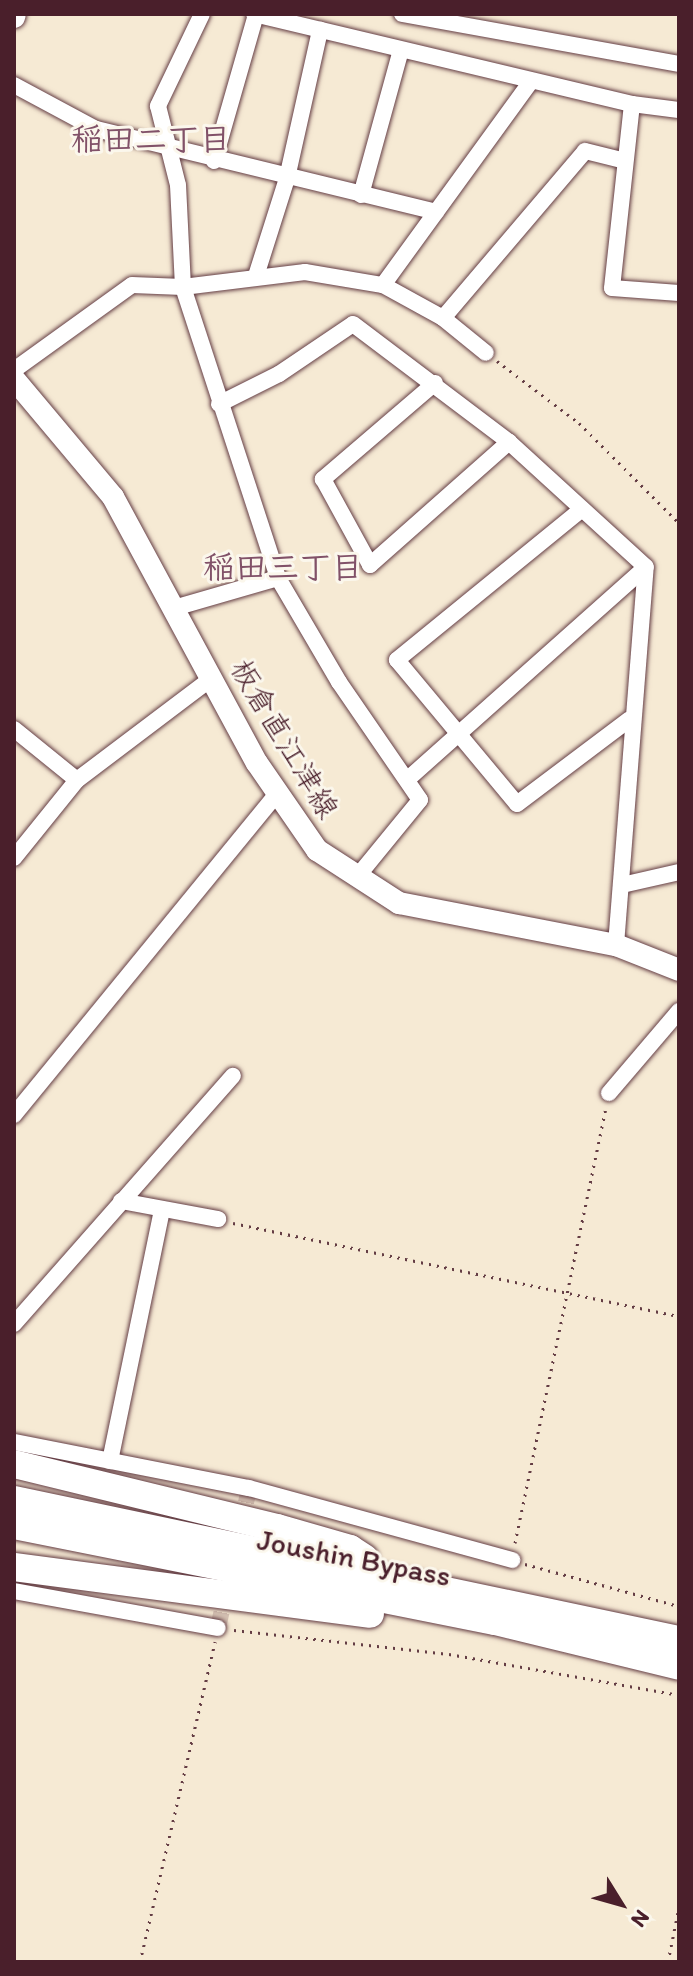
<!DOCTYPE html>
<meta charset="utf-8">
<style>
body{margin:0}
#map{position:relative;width:693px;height:1976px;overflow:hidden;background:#f6ead4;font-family:Itim,"Klee One",sans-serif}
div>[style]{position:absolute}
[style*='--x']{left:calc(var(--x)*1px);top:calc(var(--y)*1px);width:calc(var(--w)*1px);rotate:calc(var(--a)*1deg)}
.street-tunnel>*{height:16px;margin-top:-8px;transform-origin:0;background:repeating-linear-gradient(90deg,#d4c1b2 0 16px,transparent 0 24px)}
.path>*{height:3px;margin-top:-1.5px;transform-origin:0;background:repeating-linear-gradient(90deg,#643d44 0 2px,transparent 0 8px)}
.roads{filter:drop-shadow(0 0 2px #643d44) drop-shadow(0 0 2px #643d44)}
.street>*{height:16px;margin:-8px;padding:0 8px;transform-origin:8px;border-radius:8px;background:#fff}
.secondary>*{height:22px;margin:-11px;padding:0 11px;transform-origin:11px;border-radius:11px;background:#fff}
.highway>*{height:28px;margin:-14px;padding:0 14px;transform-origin:14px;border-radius:14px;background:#fff}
span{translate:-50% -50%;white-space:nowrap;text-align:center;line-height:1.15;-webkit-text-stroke:6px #fbf7ec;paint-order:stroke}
.street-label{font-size:30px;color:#4a1f2b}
.neighbourhood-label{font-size:32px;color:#815168;font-weight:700}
.frame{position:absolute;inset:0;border:16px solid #4a1f2b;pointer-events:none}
.north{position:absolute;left:581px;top:1864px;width:80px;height:80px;-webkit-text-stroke:6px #fbf7ec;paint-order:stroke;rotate:127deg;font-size:22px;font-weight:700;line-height:32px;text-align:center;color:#4a1f2b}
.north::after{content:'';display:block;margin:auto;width:28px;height:36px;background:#4a1f2b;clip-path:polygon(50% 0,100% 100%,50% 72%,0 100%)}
</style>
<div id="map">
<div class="street-tunnel">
<div style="--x:241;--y:1526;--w:39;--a:-78"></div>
<div style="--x:218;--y:1628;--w:42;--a:-77.6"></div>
</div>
<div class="path">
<div style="--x:497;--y:361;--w:103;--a:37.1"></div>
<div style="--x:579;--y:423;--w:141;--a:45"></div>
<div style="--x:233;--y:1223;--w:456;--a:11.8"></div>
<div style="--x:515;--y:1543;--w:444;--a:-78.2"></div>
<div style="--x:525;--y:1564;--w:160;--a:15.3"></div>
<div style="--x:234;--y:1630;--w:216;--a:6.4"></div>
<div style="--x:449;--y:1654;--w:234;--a:10.1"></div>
<div style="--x:140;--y:1962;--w:329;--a:-76.8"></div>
<div style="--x:668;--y:1962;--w:56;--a:-78.7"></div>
</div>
<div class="roads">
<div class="street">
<div style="--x:202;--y:14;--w:102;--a:115.6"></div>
<div style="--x:158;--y:106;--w:81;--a:75.8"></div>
<div style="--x:178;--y:185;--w:102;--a:87.2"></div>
<div style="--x:183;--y:287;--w:306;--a:71.9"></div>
<div style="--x:278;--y:578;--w:121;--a:59.6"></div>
<div style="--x:339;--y:682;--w:143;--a:55.5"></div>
<div style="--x:420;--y:800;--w:99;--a:129.3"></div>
<div style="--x:254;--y:14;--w:389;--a:13.4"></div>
<div style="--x:632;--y:104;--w:47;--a:7.3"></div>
<div style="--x:402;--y:14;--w:281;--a:10.2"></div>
<div style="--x:14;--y:85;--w:93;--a:28.2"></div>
<div style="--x:96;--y:129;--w:350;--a:13.7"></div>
<div style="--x:632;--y:104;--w:185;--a:96.2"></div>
<div style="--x:612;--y:288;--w:67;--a:4.3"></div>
<div style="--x:214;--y:161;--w:152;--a:-74"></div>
<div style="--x:361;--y:195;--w:150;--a:-74.6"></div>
<div style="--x:256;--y:276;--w:103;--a:-72.4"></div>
<div style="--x:287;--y:178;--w:152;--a:-77.4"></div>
<div style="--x:383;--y:285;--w:252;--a:-54"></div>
<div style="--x:443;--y:318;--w:219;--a:-49.6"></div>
<div style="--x:585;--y:151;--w:41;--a:14"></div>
<div style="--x:14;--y:370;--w:145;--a:-35.8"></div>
<div style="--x:132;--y:285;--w:51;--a:2.2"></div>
<div style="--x:183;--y:287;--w:123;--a:-7"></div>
<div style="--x:305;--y:272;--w:79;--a:9.5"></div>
<div style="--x:383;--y:285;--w:68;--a:28.8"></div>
<div style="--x:443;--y:318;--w:55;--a:39.1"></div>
<div style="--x:435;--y:383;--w:148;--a:139.4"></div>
<div style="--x:323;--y:479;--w:98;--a:61.3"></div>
<div style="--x:370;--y:565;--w:186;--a:-41.5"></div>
<div style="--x:219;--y:404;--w:67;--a:-26.6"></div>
<div style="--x:279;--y:374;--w:89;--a:-34"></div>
<div style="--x:353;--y:324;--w:196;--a:37.1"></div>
<div style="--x:509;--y:442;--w:185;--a:42.4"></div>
<div style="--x:582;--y:509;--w:239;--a:140.8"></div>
<div style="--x:397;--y:660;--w:187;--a:50.2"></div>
<div style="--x:517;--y:804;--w:141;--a:-37"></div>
<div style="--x:174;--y:608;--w:108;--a:-16.1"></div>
<div style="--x:14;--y:729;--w:81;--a:39"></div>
<div style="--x:409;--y:778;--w:317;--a:-41.7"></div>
<div style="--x:14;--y:858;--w:100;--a:-51.1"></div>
<div style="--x:77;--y:780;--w:169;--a:-37.1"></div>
<div style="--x:622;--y:885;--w:58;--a:-12.8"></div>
<div style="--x:616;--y:945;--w:379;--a:-85.5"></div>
<div style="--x:609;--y:1093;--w:108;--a:-49.5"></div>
<div style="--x:14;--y:1115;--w:416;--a:-50.7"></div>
<div style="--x:121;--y:1201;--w:99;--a:10.5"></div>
<div style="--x:14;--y:1324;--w:331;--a:-48.6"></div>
<div style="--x:14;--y:1442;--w:239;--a:11.1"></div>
<div style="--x:249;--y:1488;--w:273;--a:15.3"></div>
<div style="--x:110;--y:1461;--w:257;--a:-78.3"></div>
<div style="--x:14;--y:1591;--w:207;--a:10.3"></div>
</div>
<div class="secondary">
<div style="--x:14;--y:17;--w:3;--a:-72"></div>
<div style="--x:14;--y:379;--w:154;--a:50"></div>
<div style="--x:113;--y:497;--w:302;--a:61.6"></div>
<div style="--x:257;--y:763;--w:106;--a:55.4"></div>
<div style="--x:317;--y:850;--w:98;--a:32.9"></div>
<div style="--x:399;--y:903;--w:221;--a:11"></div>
<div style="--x:616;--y:945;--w:68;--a:21.6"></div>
</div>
<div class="highway">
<div style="--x:14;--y:1464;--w:271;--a:13.7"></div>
<div style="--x:277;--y:1528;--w:76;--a:16"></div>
<div style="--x:350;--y:1549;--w:17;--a:33"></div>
<div style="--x:14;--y:1500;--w:680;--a:11.89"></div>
<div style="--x:14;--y:1525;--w:490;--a:11.3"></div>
<div style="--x:495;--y:1621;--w:189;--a:13.7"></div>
<div style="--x:14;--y:1567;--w:359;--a:7.5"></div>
</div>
</div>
<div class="street-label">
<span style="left:284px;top:739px;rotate:59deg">板倉直江津線</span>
<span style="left:354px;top:1558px;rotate:11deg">Joushin Bypass</span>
</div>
<div class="neighbourhood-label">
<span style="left:151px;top:139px">稲田二丁目</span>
<span style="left:283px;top:567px">稲田三丁目</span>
</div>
<div class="frame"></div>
<div class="north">N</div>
</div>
